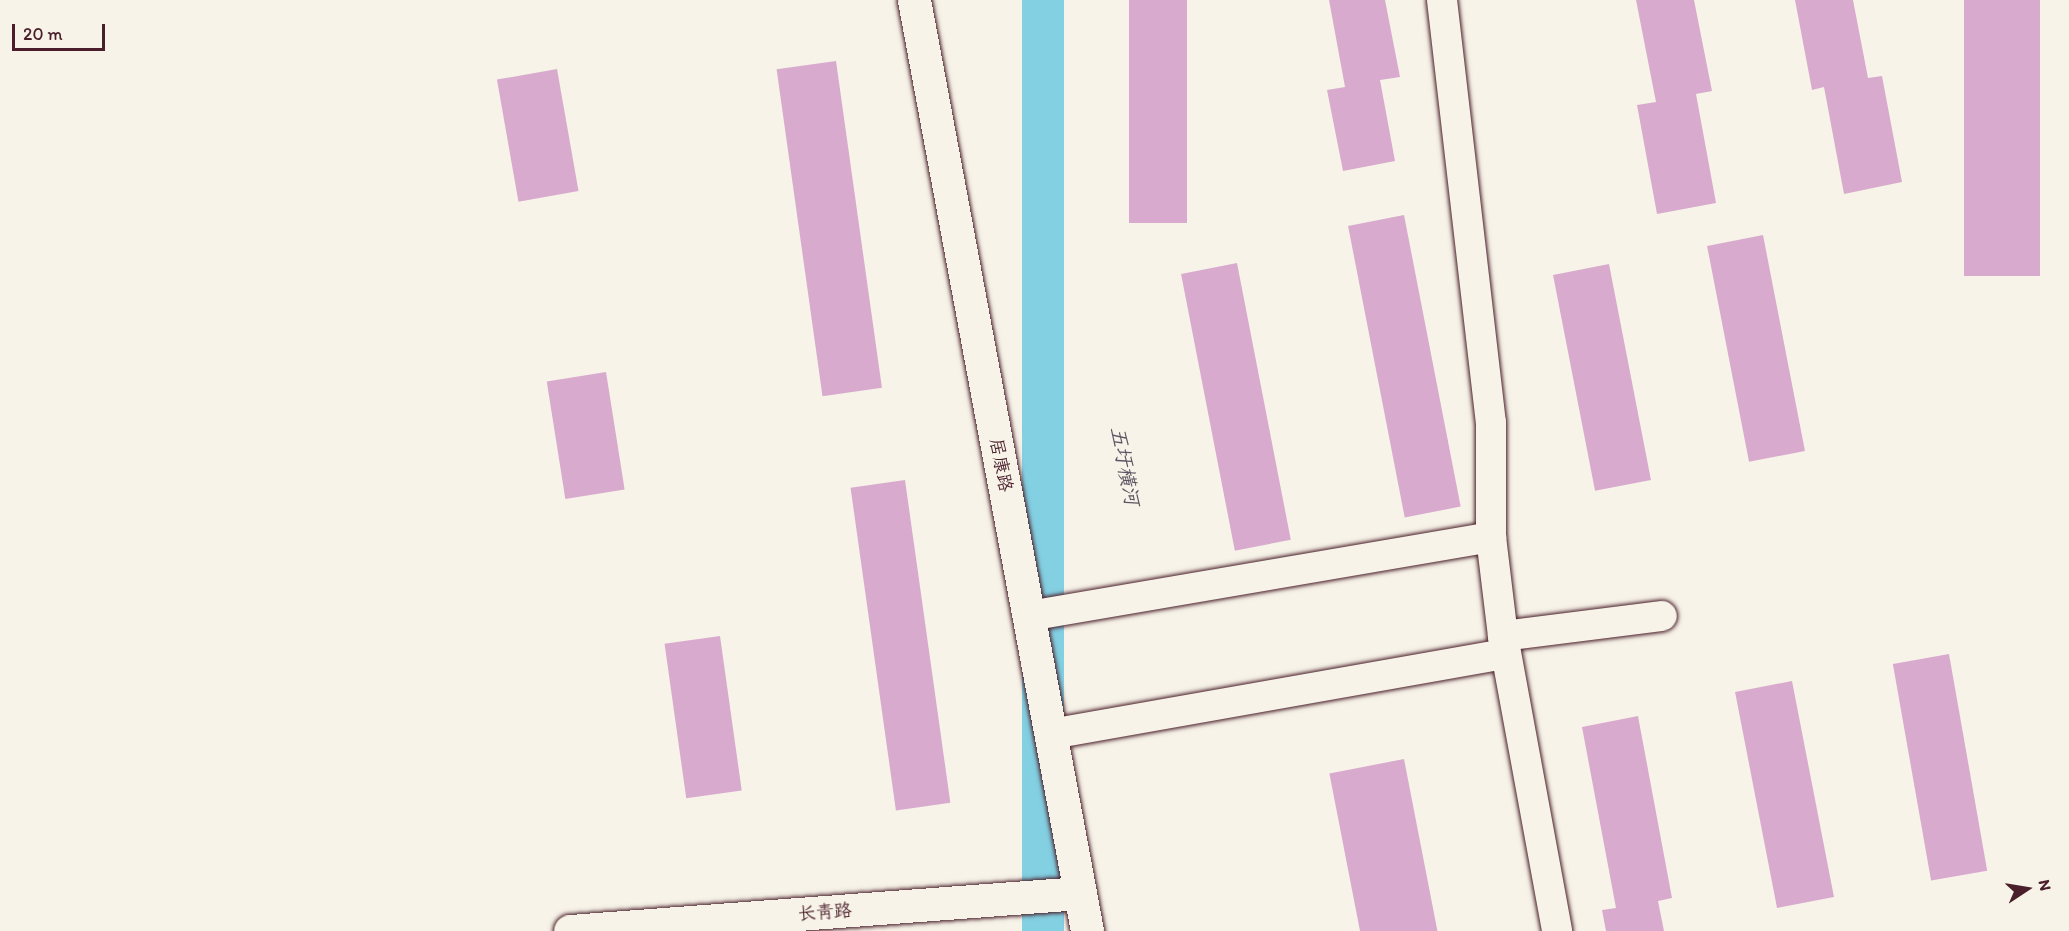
<!DOCTYPE html>
<meta charset="utf-8">
<style>
body{margin:0}
#map{position:relative;width:2069px;height:931px;overflow:hidden;background:#f7f3e8;font-family:Itim,"LXGW WenKai TC",sans-serif}
div>[style]{position:absolute}
[style*='--x']{left:calc(var(--x)*1px);top:calc(var(--y)*1px);width:calc(var(--w)*1px);rotate:calc(var(--a)*1deg)}
.water>*{inset:0;background:#83d0e2;transform-origin:0 0}
.building>*{inset:0;background:#d8abce;transform-origin:0 0}
.roads{filter:drop-shadow(0 0 2px #4a1f2b) drop-shadow(0 0 2px #4a1f2b)}
.street>*{height:30px;margin:-15px;padding:0 15px;transform-origin:15px;border-radius:15px;background:#f7f3e8}
.secondary>*{height:33px;margin:-16.5px;padding:0 16.5px;transform-origin:16.5px;border-radius:16.5px;background:#f7f3e8}
span{translate:-50% -50%;white-space:nowrap;text-align:center;line-height:1.15;-webkit-text-stroke:6px #f7f3e8;paint-order:stroke}
.street-label{font-size:18px;color:#4a1f2b}
.water-label{font-size:20px;color:#5b5462;font-style:italic}
.north{position:absolute;left:1997px;top:859px;width:60px;height:60px;-webkit-text-stroke:4px #f7f3e8;paint-order:stroke;rotate:78deg;font-size:16px;font-weight:700;line-height:24px;text-align:center;color:#4a1f2b}
.north::after{content:'';display:block;margin:auto;width:21px;height:27px;background:#4a1f2b;clip-path:polygon(50% 0,100% 100%,50% 72%,0 100%)}
.scale{position:absolute;left:12px;top:24px;width:93px;height:27px;box-sizing:border-box;border:3px solid #4a1f2b;border-top:0;padding-left:8px;font-size:18px;line-height:21px;white-space:nowrap;color:#4a1f2b;-webkit-text-stroke:4px #f7f3e8;paint-order:stroke}
</style>
<div id="map">
<div class="water">
<div style="left:1022px;top:0;width:42px;height:947px"></div>
</div>
<div class="building">
<div style="left:1129px;top:0;width:58px;height:223px"></div>
<div style="clip-path:polygon(1329px 0,1385px 0,1400px 77px,1380px 80px,1395px 161px,1343px 171px,1327px 90px,1345px 87px)"></div>
<div style="clip-path:polygon(1636px 0,1694px 0,1712px 91px,1696px 94px,1716px 203px,1657px 214px,1637px 105px,1656px 102px)"></div>
<div style="clip-path:polygon(1795px 0,1853px 0,1868px 78px,1882px 76px,1902px 182px,1844px 194px,1824px 87px,1812px 90px)"></div>
<div style="left:1964px;top:0;width:76px;height:276px"></div>
<div style="left:836px;top:61px;width:330px;height:60px;rotate:82deg"></div>
<div style="left:557px;top:69px;width:124px;height:61px;rotate:80deg"></div>
<div style="left:1404px;top:215px;width:297px;height:57px;rotate:79deg"></div>
<div style="left:1763px;top:235px;width:220px;height:57px;rotate:79deg"></div>
<div style="left:1237px;top:263px;width:282px;height:57px;rotate:79deg"></div>
<div style="left:1609px;top:264px;width:220px;height:57px;rotate:79deg"></div>
<div style="left:606px;top:372px;width:119px;height:60px;rotate:81deg"></div>
<div style="left:905px;top:480px;width:326px;height:55px;rotate:82deg"></div>
<div style="left:720px;top:636px;width:156px;height:56px;rotate:82deg"></div>
<div style="left:1949px;top:654px;width:220px;height:57px;rotate:80deg"></div>
<div style="left:1792px;top:681px;width:220px;height:58px;rotate:79deg"></div>
<div style="clip-path:polygon(1638px 716px,1672px 898px,1658px 901px,1664px 931px,1606px 931px,1602px 910px,1616px 908px,1582px 727px)"></div>
<div style="left:1404px;top:759px;width:175px;height:76px;rotate:79deg"></div>
</div>
<div class="roads">
<div class="street">
<div style="--x:1442;--y:0;--w:425;--a:83.4"></div>
<div style="--x:1491;--y:422;--w:115;--a:90"></div>
<div style="--x:1491;--y:537;--w:100;--a:83.1"></div>
<div style="--x:1503;--y:636;--w:300;--a:79.6"></div>
<div style="--x:1029;--y:616;--w:469;--a:-9.7"></div>
<div style="--x:1503;--y:636;--w:160;--a:-7.2"></div>
<div style="--x:1051;--y:734;--w:461;--a:-10"></div>
</div>
<div class="secondary">
<div style="--x:914;--y:0;--w:947;--a:79.47"></div>
<div style="--x:570;--y:931;--w:511;--a:-4.26"></div>
</div>
</div>
<div class="street-label">
<span style="left:1001px;top:465px;rotate:79deg">居康路</span>
<span style="left:825px;top:912px;rotate:-4deg">长青路</span>
</div>
<div class="water-label">
<span style="left:1125px;top:466px;rotate:79deg">五圩横河</span>
</div>
<div class="north">N</div>
<div class="scale">20 m</div>
</div>
